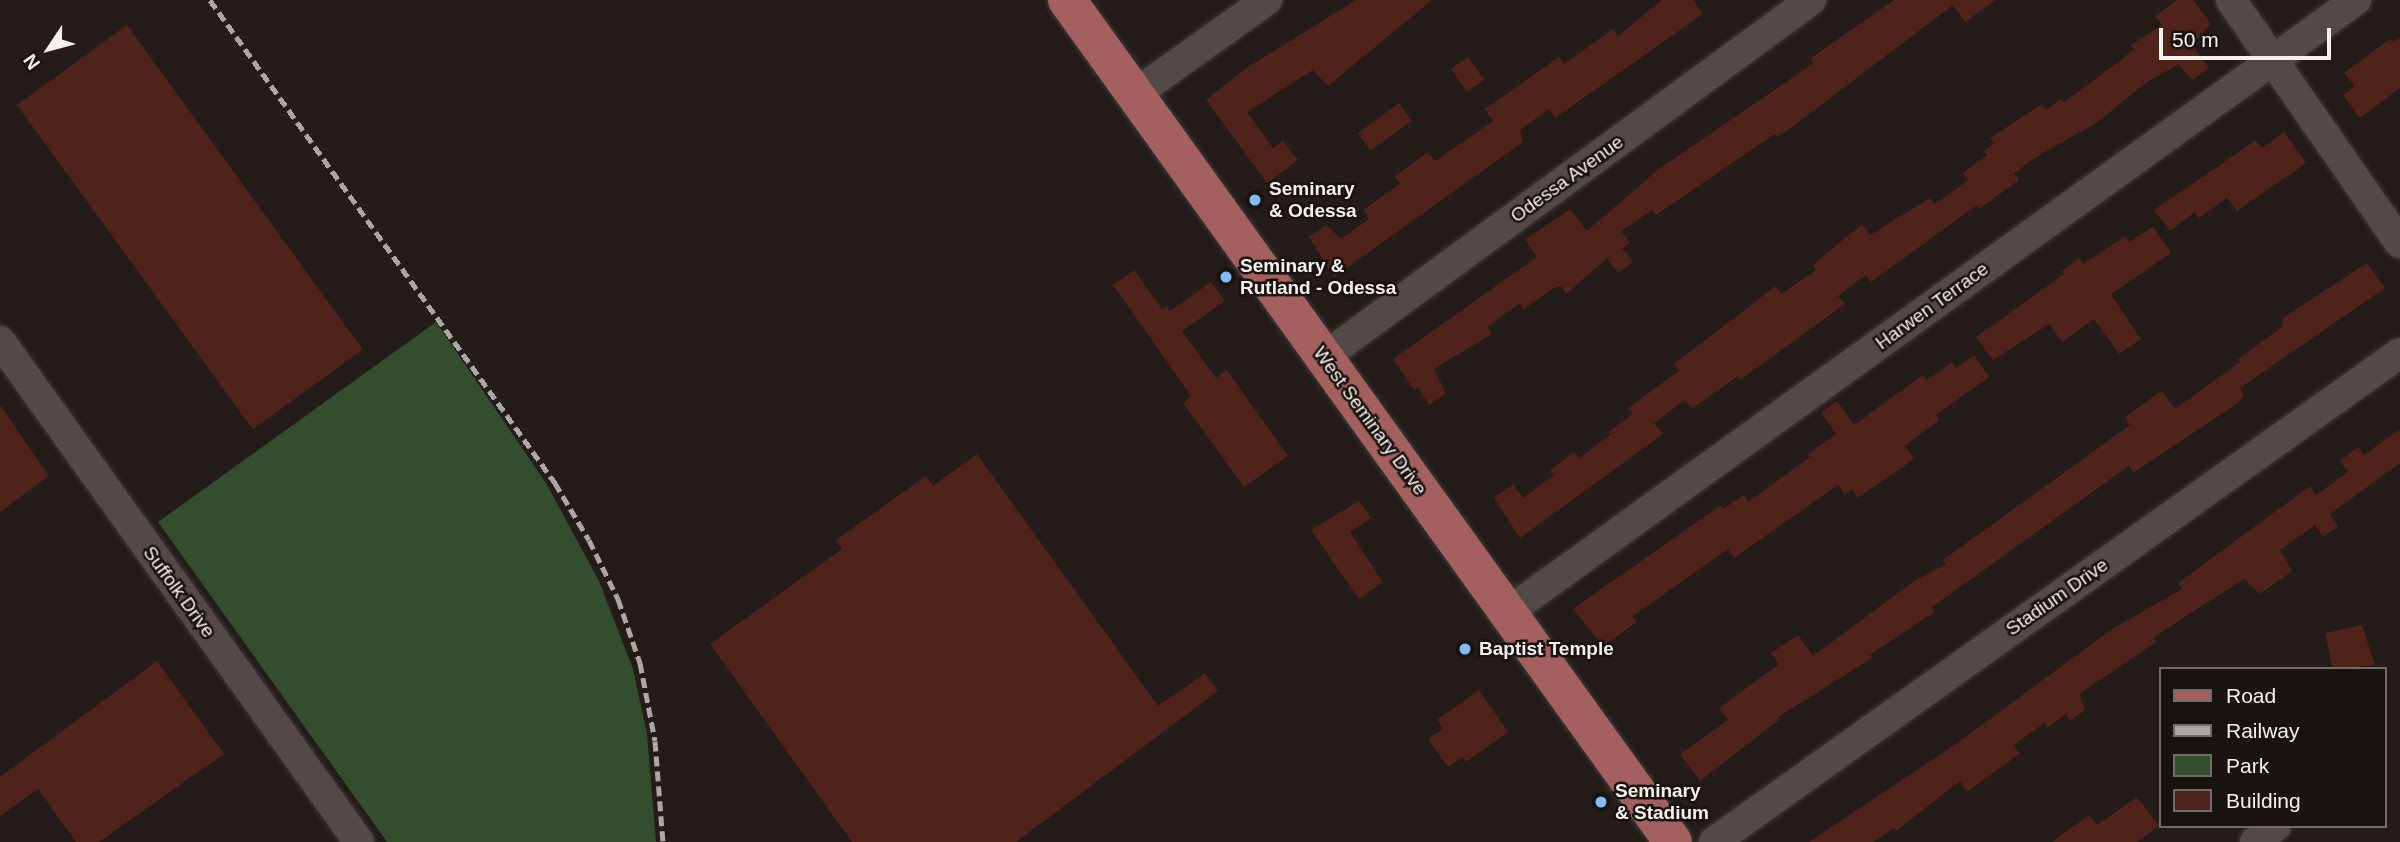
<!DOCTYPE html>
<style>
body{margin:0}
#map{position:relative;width:2400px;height:842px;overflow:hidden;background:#231c18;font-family:Helvetica,sans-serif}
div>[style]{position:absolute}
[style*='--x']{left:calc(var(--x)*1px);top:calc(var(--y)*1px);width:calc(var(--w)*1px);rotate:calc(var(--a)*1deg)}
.green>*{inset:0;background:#334e2c}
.building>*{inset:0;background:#4f2319;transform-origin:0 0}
.roads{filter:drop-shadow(0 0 2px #3f3a37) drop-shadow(0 0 2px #3f3a37)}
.minor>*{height:30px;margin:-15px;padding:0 15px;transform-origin:15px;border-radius:15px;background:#534a47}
.major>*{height:38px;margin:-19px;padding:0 19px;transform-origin:19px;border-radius:19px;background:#a3605e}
.rail>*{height:5px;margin-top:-2.5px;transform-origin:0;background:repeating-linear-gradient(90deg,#ada7a4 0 10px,transparent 0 15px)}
.dots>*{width:19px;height:19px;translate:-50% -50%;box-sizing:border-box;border:4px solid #19130f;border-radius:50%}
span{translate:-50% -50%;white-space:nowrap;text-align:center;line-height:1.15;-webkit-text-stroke:5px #19130f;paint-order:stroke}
.street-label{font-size:19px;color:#f6f1ee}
.poi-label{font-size:19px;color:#f6f1ee;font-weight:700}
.left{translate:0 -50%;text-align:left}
.legend{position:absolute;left:2159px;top:667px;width:228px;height:161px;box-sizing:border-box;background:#19130f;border:2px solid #716c68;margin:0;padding:9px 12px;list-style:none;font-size:21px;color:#f6f1ee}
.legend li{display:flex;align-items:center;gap:14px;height:35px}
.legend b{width:35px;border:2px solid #716c68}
.north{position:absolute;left:14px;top:14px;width:70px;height:70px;-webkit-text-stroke:5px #19130f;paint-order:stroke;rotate:234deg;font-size:19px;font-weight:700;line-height:28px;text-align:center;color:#f6f1ee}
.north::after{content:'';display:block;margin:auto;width:24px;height:32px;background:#f6f1ee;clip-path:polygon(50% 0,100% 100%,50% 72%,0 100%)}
.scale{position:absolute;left:2159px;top:28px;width:172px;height:32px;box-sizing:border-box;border:4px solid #f6f1ee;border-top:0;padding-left:9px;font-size:21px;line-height:24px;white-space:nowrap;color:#f6f1ee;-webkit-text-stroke:5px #19130f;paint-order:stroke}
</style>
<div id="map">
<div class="green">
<div style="clip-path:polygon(436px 322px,546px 483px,599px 581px,633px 669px,647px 734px,656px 842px,387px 842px,158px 522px)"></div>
</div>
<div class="building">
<div style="clip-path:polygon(1356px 0,1432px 0,1328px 86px,1313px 70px,1247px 112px,1273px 148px,1283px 141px,1298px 160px,1267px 183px,1206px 100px,1245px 69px)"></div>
<div style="clip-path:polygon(1662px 0,1693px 0,1703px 14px,1555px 118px,1549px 109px,1520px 130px,1523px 142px,1334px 277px,1309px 237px,1326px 225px,1341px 239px,1369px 219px,1363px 210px,1400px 184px,1395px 176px,1428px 152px,1435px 161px,1493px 121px,1485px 109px,1559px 57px,1564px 64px,1613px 29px,1618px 36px)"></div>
<div style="clip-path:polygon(1894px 0,1996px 0,1965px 22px,1953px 5px,1788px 130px,1777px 137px,1775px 134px,1656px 215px,1652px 210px,1621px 231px,1630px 243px,1622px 248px,1633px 262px,1618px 273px,1607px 258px,1566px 294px,1561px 286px,1554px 288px,1524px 309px,1520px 303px,1487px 327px,1492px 334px,1434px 369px,1446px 393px,1429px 405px,1418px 388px,1414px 390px,1393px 359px,1537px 257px,1525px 240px,1570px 209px,1587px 231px,1660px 168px,1814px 63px,1811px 58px)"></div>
<div style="clip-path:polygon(2177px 0,2193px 0,2211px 24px,2192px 45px,2209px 68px,2192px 80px,2179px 64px,2147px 82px,2095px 124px,2046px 151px,2014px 173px,2019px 180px,1979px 209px,1977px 205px,1871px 282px,1866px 275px,1838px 296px,1845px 304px,1740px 380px,1738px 376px,1692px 409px,1685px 400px,1654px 423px,1663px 434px,1520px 538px,1494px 498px,1513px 484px,1523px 498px,1554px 475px,1550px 470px,1574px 452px,1579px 458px,1610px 435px,1608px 432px,1633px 414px,1628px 408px,1679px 371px,1674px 364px,1776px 286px,1781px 294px,1816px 270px,1813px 265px,1862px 224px,1870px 235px,1930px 198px,1935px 204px,1968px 180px,1963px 173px,1987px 155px,1984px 151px,1994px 144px,1990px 138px,2042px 104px,2046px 110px,2061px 99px,2064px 102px,2117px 63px,2134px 49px,2131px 45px,2162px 25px,2155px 16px)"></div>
<div style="left:127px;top:25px;width:401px;height:136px;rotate:54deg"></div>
<div style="clip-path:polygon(2400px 37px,2400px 88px,2360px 118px,2343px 95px,2355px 86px,2344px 73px,2390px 39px,2393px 42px)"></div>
<div style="left:1468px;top:57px;width:28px;height:21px;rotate:55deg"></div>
<div style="left:1399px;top:103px;width:22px;height:51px;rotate:54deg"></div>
<div style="clip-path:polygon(2284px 132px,2306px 163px,2237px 211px,2227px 198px,2199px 218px,2195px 212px,2170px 231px,2154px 210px,2256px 140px,2262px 148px)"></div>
<div style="clip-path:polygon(2153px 227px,2171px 253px,2111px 294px,2141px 339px,2119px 354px,2094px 319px,2062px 342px,2049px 324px,1993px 360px,1976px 337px,2064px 274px,2062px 271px,2079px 258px,2083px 264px,2125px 236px,2129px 242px)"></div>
<div style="clip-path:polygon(2367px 263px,2385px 288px,2240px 388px,2244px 395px,2238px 403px,2133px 473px,2129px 466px,2080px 501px,1932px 607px,1935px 612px,1870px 655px,1872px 658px,1778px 717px,1780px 719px,1700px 781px,1680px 754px,1728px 720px,1719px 708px,1779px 664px,1771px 653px,1798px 635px,1813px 656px,1914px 581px,1946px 564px,1943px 560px,2130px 425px,2125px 417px,2162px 391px,2175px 409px,2240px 362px,2238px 359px,2282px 327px,2283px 318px)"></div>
<div style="clip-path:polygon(1134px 270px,1162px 309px,1167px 306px,1170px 311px,1211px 282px,1225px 301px,1182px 331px,1216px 378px,1227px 370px,1288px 456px,1244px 487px,1183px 403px,1191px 396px,1113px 285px)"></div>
<div style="clip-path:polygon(1974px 355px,1989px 377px,1936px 415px,1939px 420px,1905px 446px,1914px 459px,1858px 498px,1852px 489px,1845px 495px,1838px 485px,1734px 558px,1728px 549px,1633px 616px,1637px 622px,1603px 646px,1573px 609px,1721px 505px,1723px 509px,1744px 495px,1748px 502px,1810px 457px,1808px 454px,1836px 434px,1821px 412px,1837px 401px,1854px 425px,1923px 375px,1927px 380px,1952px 362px,1956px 368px)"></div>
<div style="clip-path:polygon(0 405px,49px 476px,0 512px)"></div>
<div style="clip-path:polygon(2400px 429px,2400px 463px,2330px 514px,2338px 526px,2323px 537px,2315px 525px,2280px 550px,2292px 571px,2260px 594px,2244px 579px,2186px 616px,2153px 638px,2156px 642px,2079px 694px,2085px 710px,2070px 721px,2066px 714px,2047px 728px,2044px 723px,2014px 745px,2020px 753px,1967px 792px,1960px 781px,1896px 831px,1894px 828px,1873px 842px,1809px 842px,1956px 744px,2112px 629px,2182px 589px,2178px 583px,2310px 486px,2316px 495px,2348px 472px,2340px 461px,2358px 447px,2364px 455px)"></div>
<div style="clip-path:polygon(977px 454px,1158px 706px,1205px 673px,1218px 691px,1016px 842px,852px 842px,710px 644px,842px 549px,836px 540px,926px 476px,933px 486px)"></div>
<div style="clip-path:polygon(1359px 501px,1371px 518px,1350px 532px,1383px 582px,1359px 599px,1311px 530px)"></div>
<div style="clip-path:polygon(2362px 625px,2375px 665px,2333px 669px,2325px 633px)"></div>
<div style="clip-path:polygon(157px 661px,224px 754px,99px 842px,76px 842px,38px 789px,0 816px,0 777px)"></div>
<div style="clip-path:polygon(1479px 690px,1508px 732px,1466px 762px,1463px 757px,1448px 767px,1428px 739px,1443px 729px,1437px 720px)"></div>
<div style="clip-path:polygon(2137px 797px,2159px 826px,2137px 842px,2052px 842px,2089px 815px,2097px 825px)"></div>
</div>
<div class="roads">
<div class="minor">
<div style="--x:2231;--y:0;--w:296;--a:55.2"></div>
<div style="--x:1135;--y:94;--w:162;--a:-35.5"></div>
<div style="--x:0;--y:341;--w:616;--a:54.38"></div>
<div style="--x:1324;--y:357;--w:604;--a:-36.24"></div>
<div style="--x:1508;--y:612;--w:1046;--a:-35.82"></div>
<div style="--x:1714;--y:842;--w:842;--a:-35.48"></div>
<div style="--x:2255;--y:842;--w:26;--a:-37"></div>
</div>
<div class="major">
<div style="--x:1067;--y:0;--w:1037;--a:54.26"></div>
</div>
</div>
<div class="rail">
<div style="--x:210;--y:0;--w:594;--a:54.46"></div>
<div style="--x:555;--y:483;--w:66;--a:59.2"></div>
<div style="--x:589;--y:540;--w:66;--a:63.8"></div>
<div style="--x:618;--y:599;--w:68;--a:71"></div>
<div style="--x:640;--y:663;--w:79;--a:79.1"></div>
<div style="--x:655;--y:741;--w:101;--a:85.5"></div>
</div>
<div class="dots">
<div style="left:1255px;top:200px;background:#81bcfa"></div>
<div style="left:1226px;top:277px;background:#81bcfa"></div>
<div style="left:1465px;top:649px;background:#81bcfa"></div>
<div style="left:1601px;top:802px;background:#81bcfa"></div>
</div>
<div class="street-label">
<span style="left:1567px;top:179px;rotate:-36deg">Odessa Avenue</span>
<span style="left:1932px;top:306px;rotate:-36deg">Harwen Terrace</span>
<span style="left:1370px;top:421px;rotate:54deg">West Seminary Drive</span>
<span style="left:179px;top:592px;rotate:54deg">Suffolk Drive</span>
<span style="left:2057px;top:597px;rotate:-35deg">Stadium Drive</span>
</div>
<div class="poi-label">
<span class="left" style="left:1269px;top:200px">Seminary<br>&amp; Odessa</span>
<span class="left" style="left:1240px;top:277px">Seminary &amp;<br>Rutland - Odessa</span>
<span class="left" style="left:1479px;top:649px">Baptist Temple</span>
<span class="left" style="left:1615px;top:802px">Seminary<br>&amp; Stadium</span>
</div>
<ul class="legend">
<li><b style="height:9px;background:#a3605e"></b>Road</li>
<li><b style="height:9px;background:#ada7a4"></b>Railway</li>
<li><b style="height:19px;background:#334e2c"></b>Park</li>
<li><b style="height:19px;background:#4f2319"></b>Building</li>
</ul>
<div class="north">N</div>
<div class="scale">50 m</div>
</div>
